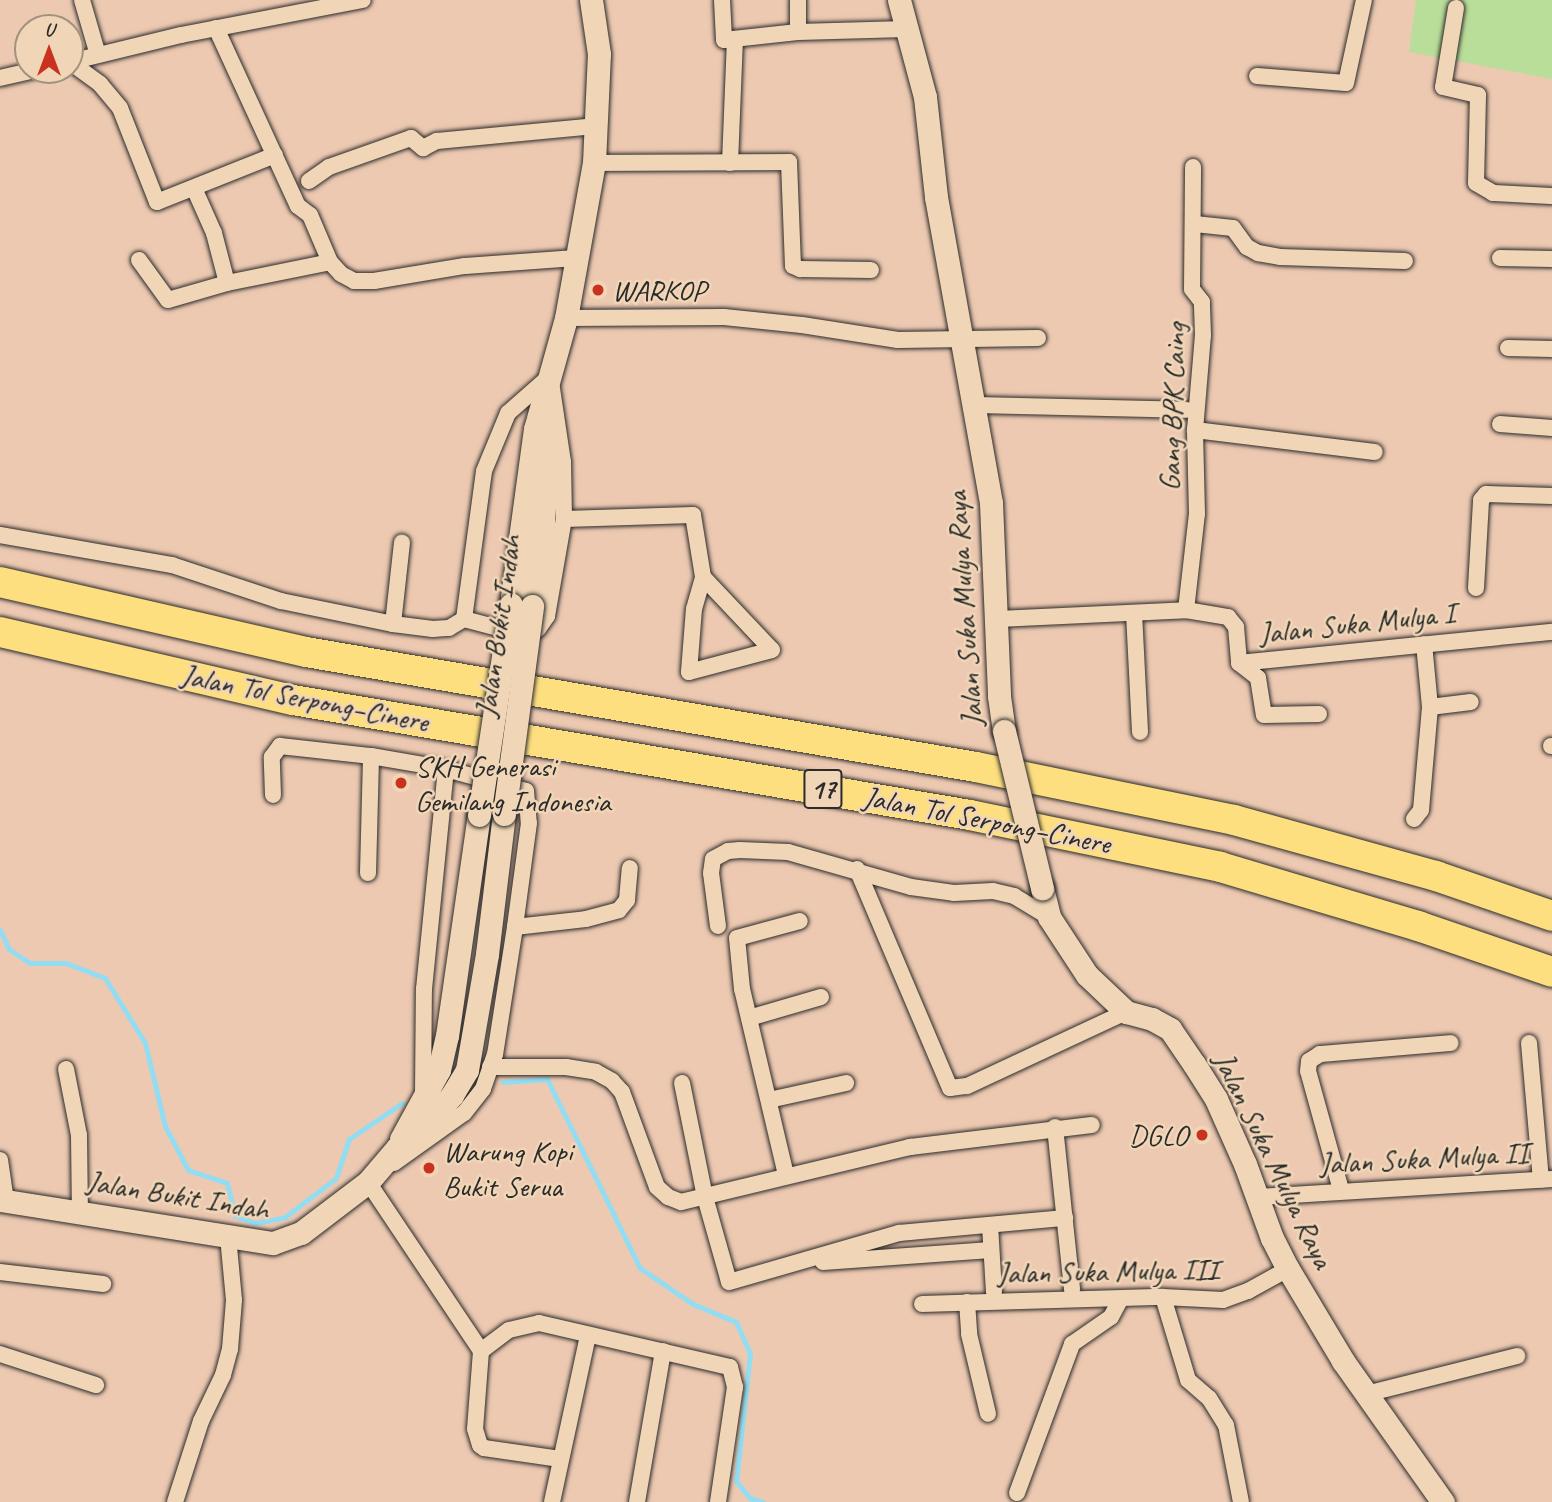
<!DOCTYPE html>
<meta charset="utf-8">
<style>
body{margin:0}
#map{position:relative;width:1552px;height:1502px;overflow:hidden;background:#edc9b1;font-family:Caveat,sans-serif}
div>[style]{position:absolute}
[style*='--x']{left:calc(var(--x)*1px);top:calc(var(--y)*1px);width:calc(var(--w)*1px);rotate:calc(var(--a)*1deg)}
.green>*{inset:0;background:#b9de99}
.stream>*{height:5px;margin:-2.5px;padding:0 2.5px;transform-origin:2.5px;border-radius:2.5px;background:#92ddf2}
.roads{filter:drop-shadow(0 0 2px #2b2b2b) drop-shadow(0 0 2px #2b2b2b)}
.street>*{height:16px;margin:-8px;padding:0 8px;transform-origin:8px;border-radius:8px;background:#f0d6b7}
.secondary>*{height:23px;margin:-11.5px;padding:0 11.5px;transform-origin:11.5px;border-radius:11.5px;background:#f0d6b7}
.highway>*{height:30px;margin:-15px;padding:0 15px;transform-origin:15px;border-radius:15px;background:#fedf80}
.bridges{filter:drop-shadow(0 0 2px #2b2b2b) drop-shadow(0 0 2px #2b2b2b)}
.secondary-bridge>*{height:23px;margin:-11.5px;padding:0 11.5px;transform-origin:11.5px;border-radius:11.5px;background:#f0d6b7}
.dots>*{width:19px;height:19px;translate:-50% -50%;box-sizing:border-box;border:4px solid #f0d6b7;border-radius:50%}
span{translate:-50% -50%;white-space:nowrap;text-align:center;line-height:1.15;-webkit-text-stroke:5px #f0d6b7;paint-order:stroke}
.shield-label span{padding:2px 5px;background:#f0d6b7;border:2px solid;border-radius:5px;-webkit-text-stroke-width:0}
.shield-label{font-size:28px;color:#2b2b2b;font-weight:700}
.poi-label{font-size:30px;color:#2b2b2b}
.left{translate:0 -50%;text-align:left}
.right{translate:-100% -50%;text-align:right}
.street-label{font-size:30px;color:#2b2b2b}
.north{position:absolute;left:14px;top:14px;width:70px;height:70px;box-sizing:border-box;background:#f0d6b7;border:2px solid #a1927f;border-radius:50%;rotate:0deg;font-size:19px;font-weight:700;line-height:28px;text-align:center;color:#2b2b2b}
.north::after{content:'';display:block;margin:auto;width:24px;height:32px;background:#c8321e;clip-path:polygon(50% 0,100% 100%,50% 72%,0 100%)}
</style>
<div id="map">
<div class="green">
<div style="clip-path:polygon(1416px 0,1552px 0,1552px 79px,1409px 52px)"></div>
</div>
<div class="stream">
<div style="--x:0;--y:930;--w:21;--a:65"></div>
<div style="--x:9;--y:949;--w:25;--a:34"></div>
<div style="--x:30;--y:963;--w:36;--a:0"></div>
<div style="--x:66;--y:963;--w:42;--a:21"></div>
<div style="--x:105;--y:978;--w:76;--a:58.4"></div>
<div style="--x:145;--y:1043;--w:85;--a:76.5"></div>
<div style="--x:165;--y:1126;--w:50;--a:62.4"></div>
<div style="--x:188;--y:1170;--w:41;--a:18.4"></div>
<div style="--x:227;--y:1183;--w:34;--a:76"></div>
<div style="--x:235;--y:1216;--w:21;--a:19"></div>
<div style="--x:255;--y:1223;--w:31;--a:-11"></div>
<div style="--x:285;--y:1217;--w:64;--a:-37.4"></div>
<div style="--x:336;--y:1178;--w:41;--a:-71.6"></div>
<div style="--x:349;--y:1139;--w:64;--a:-34.2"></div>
<div style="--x:503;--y:1082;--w:44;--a:-3.9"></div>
<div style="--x:547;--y:1079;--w:211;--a:63.8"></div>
<div style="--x:640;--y:1268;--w:64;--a:34.2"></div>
<div style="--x:693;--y:1304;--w:47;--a:22.7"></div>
<div style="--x:736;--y:1322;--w:34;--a:66"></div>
<div style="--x:750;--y:1353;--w:129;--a:96.2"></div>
<div style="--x:736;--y:1481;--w:22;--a:51"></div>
<div style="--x:750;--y:1498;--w:14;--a:17"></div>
</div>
<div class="roads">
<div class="street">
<div style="--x:82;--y:0;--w:57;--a:73.8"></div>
<div style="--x:722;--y:0;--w:40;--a:87.1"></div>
<div style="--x:724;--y:40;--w:74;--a:-6.2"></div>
<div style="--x:798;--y:32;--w:108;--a:-1.6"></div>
<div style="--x:798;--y:0;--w:32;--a:90"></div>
<div style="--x:1456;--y:8;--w:80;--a:99.3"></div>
<div style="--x:1443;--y:87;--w:36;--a:13"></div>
<div style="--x:1478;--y:95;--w:88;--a:91.3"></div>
<div style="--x:1476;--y:183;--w:20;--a:30"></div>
<div style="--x:1493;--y:193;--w:59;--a:2.9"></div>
<div style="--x:216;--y:28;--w:196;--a:65.3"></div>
<div style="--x:298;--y:206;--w:15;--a:37"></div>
<div style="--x:310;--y:215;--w:51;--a:66.9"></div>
<div style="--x:330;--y:262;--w:16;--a:47"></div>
<div style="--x:341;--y:274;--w:15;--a:28"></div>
<div style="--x:354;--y:281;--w:20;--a:0"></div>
<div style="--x:374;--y:281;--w:92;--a:-9.4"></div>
<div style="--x:465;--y:266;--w:111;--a:-4.1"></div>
<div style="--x:70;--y:62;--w:114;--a:-13.7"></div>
<div style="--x:181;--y:35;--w:185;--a:-10.9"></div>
<div style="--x:70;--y:62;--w:37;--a:36"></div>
<div style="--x:100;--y:84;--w:31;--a:50"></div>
<div style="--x:120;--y:108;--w:101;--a:68.5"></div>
<div style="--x:157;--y:202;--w:127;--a:-21.7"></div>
<div style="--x:1257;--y:76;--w:89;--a:4.5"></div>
<div style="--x:1346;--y:83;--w:85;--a:-77.8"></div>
<div style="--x:0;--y:78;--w:36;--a:-13"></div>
<div style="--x:594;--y:163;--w:195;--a:-0.3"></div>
<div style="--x:789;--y:162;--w:104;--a:87.8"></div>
<div style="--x:793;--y:266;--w:8;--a:23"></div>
<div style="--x:800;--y:269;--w:71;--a:0.8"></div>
<div style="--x:730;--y:163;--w:124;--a:-87.7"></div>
<div style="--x:309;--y:181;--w:24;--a:-35"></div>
<div style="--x:329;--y:167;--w:87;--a:-19.5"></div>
<div style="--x:411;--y:138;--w:16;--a:40"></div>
<div style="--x:423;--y:148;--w:16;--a:-27"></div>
<div style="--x:437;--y:141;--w:161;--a:-5.4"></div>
<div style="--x:1195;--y:224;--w:38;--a:6"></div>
<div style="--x:1233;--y:228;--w:24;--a:54"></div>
<div style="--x:1247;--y:247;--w:13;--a:29"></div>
<div style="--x:1258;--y:253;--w:22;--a:10"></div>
<div style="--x:1280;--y:257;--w:125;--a:1.8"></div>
<div style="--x:1500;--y:258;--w:52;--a:1.1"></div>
<div style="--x:139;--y:260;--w:49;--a:54.1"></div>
<div style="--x:168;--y:300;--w:61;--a:-16.1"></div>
<div style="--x:227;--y:283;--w:52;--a:-104.6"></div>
<div style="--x:214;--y:233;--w:49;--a:-114"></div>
<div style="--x:227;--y:283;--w:105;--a:-11.5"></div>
<div style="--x:566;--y:318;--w:158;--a:-0.4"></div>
<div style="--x:724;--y:317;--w:78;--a:5.9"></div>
<div style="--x:802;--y:325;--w:97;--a:8.9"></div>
<div style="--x:898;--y:340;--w:140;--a:-0.8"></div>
<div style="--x:1508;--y:348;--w:44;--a:1.3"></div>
<div style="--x:973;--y:405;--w:213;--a:1.3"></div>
<div style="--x:1500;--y:424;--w:52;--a:4.4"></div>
<div style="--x:1195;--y:430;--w:181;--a:7"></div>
<div style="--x:564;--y:519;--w:129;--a:-1.8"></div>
<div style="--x:693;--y:515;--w:63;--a:80.8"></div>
<div style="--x:703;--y:577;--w:100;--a:46.6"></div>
<div style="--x:772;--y:650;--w:86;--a:165.2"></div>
<div style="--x:689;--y:672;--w:63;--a:-85.5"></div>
<div style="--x:694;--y:609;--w:33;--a:-74"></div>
<div style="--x:0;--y:535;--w:175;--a:9.9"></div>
<div style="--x:172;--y:565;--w:115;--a:18.3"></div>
<div style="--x:281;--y:601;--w:114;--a:11.6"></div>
<div style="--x:393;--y:624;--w:40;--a:7.1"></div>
<div style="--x:433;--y:629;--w:16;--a:-4"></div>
<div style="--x:449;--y:628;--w:17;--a:-31"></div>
<div style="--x:464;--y:619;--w:43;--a:14.7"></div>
<div style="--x:506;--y:630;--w:32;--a:-2"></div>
<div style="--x:538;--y:629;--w:16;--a:-55"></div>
<div style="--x:547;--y:616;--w:98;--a:-80.1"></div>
<div style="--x:564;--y:519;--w:57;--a:-91"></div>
<div style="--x:563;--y:462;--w:81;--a:-98.5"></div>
<div style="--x:1476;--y:588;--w:88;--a:-86.7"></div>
<div style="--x:1481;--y:500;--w:8;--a:-50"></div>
<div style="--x:1486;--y:494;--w:66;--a:1.7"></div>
<div style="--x:1186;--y:610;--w:97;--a:-83.5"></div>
<div style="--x:1197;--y:514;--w:84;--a:-91.4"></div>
<div style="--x:1195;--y:430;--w:95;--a:-85.2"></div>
<div style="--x:1203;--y:335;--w:33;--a:-92"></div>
<div style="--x:1202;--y:302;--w:16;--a:-128"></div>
<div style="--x:1192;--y:289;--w:122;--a:-89.5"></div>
<div style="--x:1134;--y:613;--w:119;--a:87.1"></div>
<div style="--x:464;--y:619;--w:149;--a:-82.3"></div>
<div style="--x:484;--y:471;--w:63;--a:-67.5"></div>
<div style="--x:508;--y:413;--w:56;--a:-41.4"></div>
<div style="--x:998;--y:619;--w:188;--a:-2.7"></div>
<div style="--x:1186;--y:610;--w:43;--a:9.5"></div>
<div style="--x:1228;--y:617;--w:13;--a:51"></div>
<div style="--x:1236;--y:627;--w:36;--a:85"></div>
<div style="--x:1239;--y:663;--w:315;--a:-5.7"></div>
<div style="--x:393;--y:624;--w:82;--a:-83.7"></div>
<div style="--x:1239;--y:663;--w:24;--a:38"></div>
<div style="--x:1258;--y:678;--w:37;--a:81"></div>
<div style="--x:1264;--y:715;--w:55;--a:-1"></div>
<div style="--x:1430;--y:707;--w:41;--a:-7"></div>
<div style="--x:1551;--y:746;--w:1;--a:0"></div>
<div style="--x:273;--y:795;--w:38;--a:-92"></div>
<div style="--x:272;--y:757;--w:14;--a:-54"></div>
<div style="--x:280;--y:746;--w:92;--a:6.3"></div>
<div style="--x:371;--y:756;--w:76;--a:9.8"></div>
<div style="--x:446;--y:769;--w:83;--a:15.4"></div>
<div style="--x:526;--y:791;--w:32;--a:85"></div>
<div style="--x:529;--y:823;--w:105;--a:97.7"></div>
<div style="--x:515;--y:927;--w:129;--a:98.9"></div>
<div style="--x:495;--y:1054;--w:37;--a:109"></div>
<div style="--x:483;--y:1089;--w:31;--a:128"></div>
<div style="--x:464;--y:1113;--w:86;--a:144.5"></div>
<div style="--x:1414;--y:819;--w:11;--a:-52"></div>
<div style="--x:1421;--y:810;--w:103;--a:-85"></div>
<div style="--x:1430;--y:707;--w:63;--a:-95.4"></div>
<div style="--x:857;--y:869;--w:238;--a:67"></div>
<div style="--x:950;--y:1088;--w:17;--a:-7"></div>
<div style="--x:967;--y:1086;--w:175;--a:-25"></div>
<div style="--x:368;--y:873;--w:117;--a:-88.5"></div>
<div style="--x:718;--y:926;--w:53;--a:-97.5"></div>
<div style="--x:711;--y:873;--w:14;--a:-82"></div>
<div style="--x:713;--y:859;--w:17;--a:-28"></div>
<div style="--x:728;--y:851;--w:12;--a:-5"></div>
<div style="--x:740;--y:850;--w:48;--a:2.4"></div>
<div style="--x:788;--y:852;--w:128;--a:15.9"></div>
<div style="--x:911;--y:887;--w:43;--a:7.9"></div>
<div style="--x:954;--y:893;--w:39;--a:-3"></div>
<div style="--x:993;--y:891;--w:22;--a:13"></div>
<div style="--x:1014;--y:896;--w:41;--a:31"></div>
<div style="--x:515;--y:927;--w:71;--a:-6.4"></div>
<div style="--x:586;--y:919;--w:34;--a:-15"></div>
<div style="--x:619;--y:910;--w:13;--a:-51"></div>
<div style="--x:627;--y:900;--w:32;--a:-85"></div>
<div style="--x:749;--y:1018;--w:75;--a:-16.3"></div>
<div style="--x:1529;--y:1043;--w:137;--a:85"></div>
<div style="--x:490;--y:1067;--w:76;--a:0"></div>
<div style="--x:566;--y:1067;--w:30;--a:9"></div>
<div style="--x:596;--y:1072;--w:18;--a:29"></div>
<div style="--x:612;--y:1081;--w:15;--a:48"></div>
<div style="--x:622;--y:1092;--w:101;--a:69.8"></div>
<div style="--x:657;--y:1187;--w:15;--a:42"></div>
<div style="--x:668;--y:1197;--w:14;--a:21"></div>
<div style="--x:681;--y:1202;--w:236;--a:-13.5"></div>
<div style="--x:910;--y:1147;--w:183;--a:-6.9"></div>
<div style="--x:66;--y:1069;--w:67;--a:78.9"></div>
<div style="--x:79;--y:1135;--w:77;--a:89.3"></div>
<div style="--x:682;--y:1083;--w:116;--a:78.6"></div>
<div style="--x:705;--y:1197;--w:88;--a:74.2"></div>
<div style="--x:729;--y:1282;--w:177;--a:-16.1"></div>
<div style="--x:899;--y:1233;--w:167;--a:-5.2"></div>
<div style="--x:423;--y:1094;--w:105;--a:-89.5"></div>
<div style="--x:424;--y:989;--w:221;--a:-84.3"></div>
<div style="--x:769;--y:1100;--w:79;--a:-12.4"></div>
<div style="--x:1055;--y:1127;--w:164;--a:84"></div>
<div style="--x:0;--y:1160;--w:41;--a:81.7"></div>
<div style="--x:786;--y:1175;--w:191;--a:-103.3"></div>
<div style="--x:742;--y:989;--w:51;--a:-95.6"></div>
<div style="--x:737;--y:938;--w:65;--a:-15.1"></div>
<div style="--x:376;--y:1176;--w:10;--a:143"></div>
<div style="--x:368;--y:1182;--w:203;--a:56.2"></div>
<div style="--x:481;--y:1351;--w:78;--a:94.4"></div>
<div style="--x:475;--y:1429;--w:17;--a:73"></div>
<div style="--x:480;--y:1445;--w:5;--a:37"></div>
<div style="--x:484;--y:1448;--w:77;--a:8.2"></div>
<div style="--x:1341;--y:1190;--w:123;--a:-105.5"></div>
<div style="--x:1308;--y:1071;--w:10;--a:-84"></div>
<div style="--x:1309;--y:1061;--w:13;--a:-32"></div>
<div style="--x:1320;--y:1054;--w:131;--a:-4.8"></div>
<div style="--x:1258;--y:1197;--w:295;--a:-3.5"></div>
<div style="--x:990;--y:1225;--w:67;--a:86.6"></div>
<div style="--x:823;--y:1262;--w:168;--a:-4.1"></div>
<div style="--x:0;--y:1272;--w:104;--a:6.6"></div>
<div style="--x:1163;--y:1297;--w:87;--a:73.2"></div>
<div style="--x:1188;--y:1380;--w:28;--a:41"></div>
<div style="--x:1209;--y:1398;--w:32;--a:58"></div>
<div style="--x:1226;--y:1425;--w:78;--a:79"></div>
<div style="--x:967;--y:1302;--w:32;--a:86"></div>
<div style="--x:969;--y:1334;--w:82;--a:76.6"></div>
<div style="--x:922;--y:1304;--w:241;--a:-1.7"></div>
<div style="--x:1163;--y:1297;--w:60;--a:2.9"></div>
<div style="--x:1223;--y:1300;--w:27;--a:-20"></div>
<div style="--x:1248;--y:1291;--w:46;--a:-28.8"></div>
<div style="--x:481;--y:1351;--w:35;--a:-37"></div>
<div style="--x:509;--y:1330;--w:31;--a:-13"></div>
<div style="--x:539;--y:1323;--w:196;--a:13"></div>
<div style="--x:730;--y:1367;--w:21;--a:76"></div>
<div style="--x:735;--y:1387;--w:116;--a:98.4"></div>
<div style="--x:0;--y:1354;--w:101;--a:17.9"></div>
<div style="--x:1366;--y:1394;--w:156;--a:-14.1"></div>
<div style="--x:1017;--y:1493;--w:159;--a:-69.7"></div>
<div style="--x:1072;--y:1344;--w:47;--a:-34.7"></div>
<div style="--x:1111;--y:1317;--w:21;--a:-62"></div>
<div style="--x:175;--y:1502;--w:85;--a:-72.2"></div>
<div style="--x:201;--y:1421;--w:51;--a:-64.4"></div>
<div style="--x:223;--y:1375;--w:27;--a:-75"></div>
<div style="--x:230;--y:1349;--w:49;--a:-85.3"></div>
<div style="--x:234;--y:1300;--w:64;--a:-95.4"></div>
<div style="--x:552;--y:1502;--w:171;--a:-77.8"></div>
<div style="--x:637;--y:1502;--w:153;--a:-80.2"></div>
</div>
<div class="secondary">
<div style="--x:899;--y:0;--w:100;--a:75"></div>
<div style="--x:925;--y:97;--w:101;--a:83.7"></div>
<div style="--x:936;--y:197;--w:311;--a:79.8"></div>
<div style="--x:991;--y:503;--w:193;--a:87.6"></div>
<div style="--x:999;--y:696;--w:35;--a:82"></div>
<div style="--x:511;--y:604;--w:177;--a:-82.2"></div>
<div style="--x:535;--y:429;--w:115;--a:-74.4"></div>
<div style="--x:566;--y:318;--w:158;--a:-79.8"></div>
<div style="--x:594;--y:163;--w:109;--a:-87.4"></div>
<div style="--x:599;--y:54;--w:55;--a:-98.4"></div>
<div style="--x:532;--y:606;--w:65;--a:-81.1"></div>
<div style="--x:542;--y:542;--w:121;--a:-86.7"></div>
<div style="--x:1042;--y:888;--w:30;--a:76"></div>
<div style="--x:1049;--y:917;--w:69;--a:56.8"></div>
<div style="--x:1087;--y:975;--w:54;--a:43.5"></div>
<div style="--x:1126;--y:1012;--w:27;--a:15"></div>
<div style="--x:1152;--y:1019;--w:21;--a:29"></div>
<div style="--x:1170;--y:1029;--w:42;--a:55.6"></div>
<div style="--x:1194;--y:1064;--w:41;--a:57.8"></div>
<div style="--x:1216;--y:1099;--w:71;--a:66"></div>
<div style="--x:1245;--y:1164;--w:79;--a:70"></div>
<div style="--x:1272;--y:1238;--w:35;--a:63"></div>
<div style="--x:1288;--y:1269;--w:107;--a:59.1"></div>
<div style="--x:1343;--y:1361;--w:173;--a:54.7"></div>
<div style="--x:401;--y:1139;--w:79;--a:-61.2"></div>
<div style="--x:439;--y:1070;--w:35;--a:-77"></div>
<div style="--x:447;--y:1036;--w:223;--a:-81.8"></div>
<div style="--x:0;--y:1200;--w:276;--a:9"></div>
<div style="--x:273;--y:1243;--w:30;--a:-20"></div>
<div style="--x:301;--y:1233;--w:84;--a:-37.3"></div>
<div style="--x:368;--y:1182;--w:45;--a:-49.5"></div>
<div style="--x:397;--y:1148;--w:40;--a:-40"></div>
<div style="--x:428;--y:1122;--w:36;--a:-48"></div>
<div style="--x:452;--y:1095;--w:29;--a:-59"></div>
<div style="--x:467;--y:1070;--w:118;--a:-80.2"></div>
<div style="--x:487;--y:954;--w:141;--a:-83.1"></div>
</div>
<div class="highway">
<div style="--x:0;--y:582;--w:314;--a:12.9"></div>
<div style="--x:306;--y:652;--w:680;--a:9.74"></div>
<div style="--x:976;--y:767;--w:263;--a:11.6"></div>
<div style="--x:1234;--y:820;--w:210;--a:15.5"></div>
<div style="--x:1436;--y:876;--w:123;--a:19"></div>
<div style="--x:0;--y:632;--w:301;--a:13.1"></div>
<div style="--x:293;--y:700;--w:687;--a:9.64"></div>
<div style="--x:970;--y:815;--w:255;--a:11.7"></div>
<div style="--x:1220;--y:867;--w:207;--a:16.6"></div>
<div style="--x:1418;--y:926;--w:142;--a:18.9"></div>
</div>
</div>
<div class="bridges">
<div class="secondary-bridge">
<div style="--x:1004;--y:731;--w:162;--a:76.4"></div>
<div style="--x:504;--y:814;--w:210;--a:-82.3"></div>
<div style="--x:479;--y:815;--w:213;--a:-81.4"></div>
</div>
</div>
<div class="dots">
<div style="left:598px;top:290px;background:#c8321e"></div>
<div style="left:401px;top:783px;background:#c8321e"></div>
<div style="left:1202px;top:1135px;background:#c8321e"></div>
<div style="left:429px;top:1168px;background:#c8321e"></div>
</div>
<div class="shield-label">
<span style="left:823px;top:789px">17</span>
</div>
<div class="poi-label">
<span class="left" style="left:612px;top:290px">WARKOP</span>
<span class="left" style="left:415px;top:783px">SKH Generasi<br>Gemilang Indonesia</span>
<span class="right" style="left:1188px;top:1135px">DGLO</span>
<span class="left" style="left:443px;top:1168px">Warung Kopi<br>Bukit Serua</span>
</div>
<div class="street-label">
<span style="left:1172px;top:407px;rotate:-88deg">Gang BPK Caing</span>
<span style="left:964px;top:609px;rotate:-94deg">Jalan Suka Mulya Raya</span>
<span style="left:1357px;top:623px;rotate:-6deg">Jalan Suka Mulya I</span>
<span style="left:498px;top:626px;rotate:-82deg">Jalan Bukit Indah</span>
<span style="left:305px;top:698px;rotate:11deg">Jalan Tol Serpong–Cinere</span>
<span style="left:987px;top:820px;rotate:11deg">Jalan Tol Serpong–Cinere</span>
<span style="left:1424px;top:1158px;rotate:-3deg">Jalan Suka Mulya II</span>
<span style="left:1274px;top:1160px;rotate:64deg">Jalan Suka Mulya Raya</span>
<span style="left:178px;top:1195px;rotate:9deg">Jalan Bukit Indah</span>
<span style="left:1108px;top:1271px;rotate:-1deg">Jalan Suka Mulya III</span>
</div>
<div class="north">U</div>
</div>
